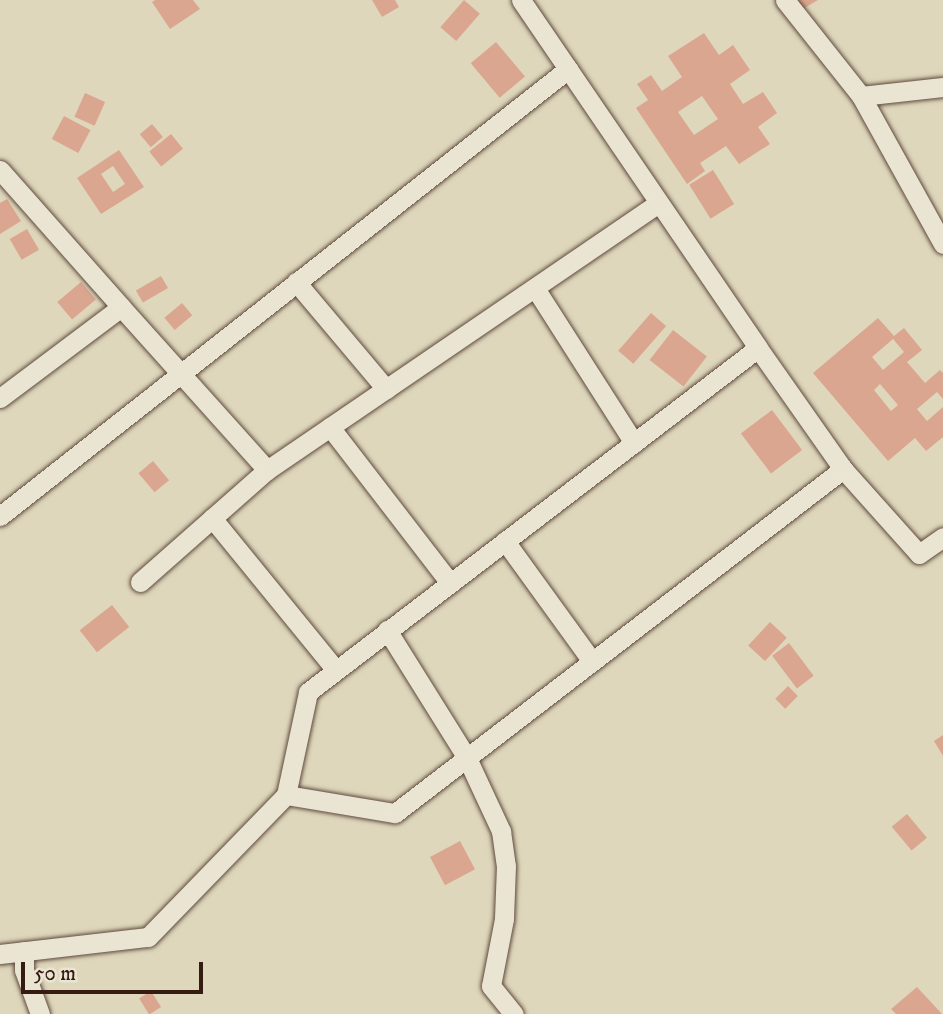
<!DOCTYPE html>
<style>
body{margin:0}
#map{position:relative;width:943px;height:1014px;overflow:hidden;background:#ded7bc;font-family:"IM FELL DW Pica",serif}
div>[style]{position:absolute}
[style*='--x']{left:calc(var(--x)*1px);top:calc(var(--y)*1px);width:calc(var(--w)*1px);rotate:calc(var(--a)*1deg)}
.building>*{inset:0;background:#dba68f;transform-origin:0 0}
.roads{filter:drop-shadow(0 0 2px #604a3c) drop-shadow(0 0 2px #604a3c)}
.street>*{height:19px;margin:-9.5px;padding:0 9.5px;transform-origin:9.5px;border-radius:9.5px;background:#eae5d3}
span{translate:-50% -50%;white-space:nowrap;text-align:center;line-height:1.15;-webkit-text-stroke:6px #eae5d3;paint-order:stroke}
.scale{position:absolute;left:21px;top:962px;width:182px;height:32px;box-sizing:border-box;border:4px solid #361b12;border-top:0;padding-left:9px;font-size:21px;line-height:24px;white-space:nowrap;color:#361b12;-webkit-text-stroke:5px #eae5d3;paint-order:stroke}
</style>
<div id="map">
<div class="building">
<div style="clip-path:polygon(155px 0,193px 0,200px 9px,170px 29px,152px 2px)"></div>
<div style="clip-path:polygon(372px 0,395px 0,399px 7px,382px 17px)"></div>
<div style="left:464px;top:0;width:21px;height:36px;rotate:41deg"></div>
<div style="clip-path:polygon(795px 0,818px 0,801px 10px)"></div>
<div style="clip-path:polygon(evenodd,704px 33px,719px 55px,733px 45px,750px 70px,730px 84px,743px 104px,763px 92px,777px 113px,758px 127px,770px 144px,739px 164px,726px 146px,700px 163px,705px 171px,687px 184px,636px 108px,648px 100px,637px 84px,651px 75px,662px 91px,682px 77px,668px 56px,704px 33px,702px 96px,718px 119px,694px 135px,678px 112px,702px 96px)"></div>
<div style="left:496px;top:42px;width:45px;height:33px;rotate:50deg"></div>
<div style="left:85px;top:93px;width:22px;height:26px;rotate:24deg"></div>
<div style="left:64px;top:116px;width:30px;height:26px;rotate:28deg"></div>
<div style="left:152px;top:124px;width:17px;height:16px;rotate:50deg"></div>
<div style="left:171px;top:134px;width:19px;height:28px;rotate:51deg"></div>
<div style="clip-path:polygon(evenodd,119px 150px,144px 187px,101px 214px,77px 178px,119px 150px,113px 166px,125px 184px,113px 192px,101px 174px,113px 166px)"></div>
<div style="left:713px;top:170px;width:40px;height:28px;rotate:58deg"></div>
<div style="clip-path:polygon(7px 199px,21px 221px,0 234px,0 203px)"></div>
<div style="left:27px;top:229px;width:24px;height:20px;rotate:60deg"></div>
<div style="left:161px;top:276px;width:14px;height:29px;rotate:60deg"></div>
<div style="left:81px;top:282px;width:23px;height:31px;rotate:50deg"></div>
<div style="left:182px;top:303px;width:16px;height:23px;rotate:50deg"></div>
<div style="left:651px;top:313px;width:20px;height:50px;rotate:41deg"></div>
<div style="clip-path:polygon(evenodd,878px 318px,894px 336px,904px 328px,922px 350px,907px 362px,925px 383px,940px 370px,943px 373px,943px 399px,937px 392px,917px 409px,927px 421px,943px 407px,943px 437px,926px 451px,915px 438px,888px 461px,813px 373px,878px 318px,893px 339px,904px 352px,883px 370px,872px 357px,893px 339px,878px 318px,880px 384px,898px 405px,891px 411px,874px 390px,880px 384px)"></div>
<div style="left:673px;top:330px;width:43px;height:38px;rotate:38deg"></div>
<div style="left:772px;top:410px;width:50px;height:39px;rotate:53deg"></div>
<div style="left:153px;top:461px;width:25px;height:19px;rotate:50deg"></div>
<div style="left:112px;top:605px;width:28px;height:41px;rotate:52deg"></div>
<div style="left:770px;top:622px;width:23px;height:32px;rotate:43deg"></div>
<div style="left:789px;top:643px;width:41px;height:21px;rotate:53deg"></div>
<div style="left:788px;top:686px;width:14px;height:18px;rotate:45deg"></div>
<div style="clip-path:polygon(943px 735px,943px 756px,934px 741px)"></div>
<div style="left:907px;top:814px;width:31px;height:20px;rotate:50deg"></div>
<div style="left:460px;top:841px;width:32px;height:34px;rotate:62deg"></div>
<div style="clip-path:polygon(917px 987px,942px 1014px,896px 1014px,891px 1009px)"></div>
<div style="left:151px;top:991px;width:19px;height:14px;rotate:58deg"></div>
</div>
<div class="roads">
<div class="street">
<div style="--x:521;--y:0;--w:421;--a:55.7"></div>
<div style="--x:785;--y:0;--w:122;--a:51.6"></div>
<div style="--x:861;--y:96;--w:82;--a:-6.3"></div>
<div style="--x:861;--y:96;--w:169;--a:61"></div>
<div style="--x:0;--y:170;--w:183;--a:48.5"></div>
<div style="--x:296;--y:282;--w:140;--a:49.9"></div>
<div style="--x:535;--y:288;--w:184;--a:57.4"></div>
<div style="--x:0;--y:398;--w:151;--a:-36.9"></div>
<div style="--x:121;--y:307;--w:219;--a:48.1"></div>
<div style="--x:330;--y:427;--w:197;--a:52.4"></div>
<div style="--x:0;--y:516;--w:723;--a:-38.2"></div>
<div style="--x:212;--y:518;--w:196;--a:50.8"></div>
<div style="--x:505;--y:541;--w:148;--a:54.1"></div>
<div style="--x:140;--y:582;--w:169;--a:-41.4"></div>
<div style="--x:267;--y:470;--w:474;--a:-34.3"></div>
<div style="--x:387;--y:630;--w:151;--a:58"></div>
<div style="--x:467;--y:758;--w:81;--a:65"></div>
<div style="--x:501;--y:831;--w:35;--a:82"></div>
<div style="--x:506;--y:866;--w:53;--a:92.2"></div>
<div style="--x:504;--y:919;--w:68;--a:101"></div>
<div style="--x:491;--y:986;--w:36;--a:51"></div>
<div style="--x:286;--y:795;--w:110;--a:9.4"></div>
<div style="--x:395;--y:813;--w:565;--a:-37.52"></div>
<div style="--x:843;--y:469;--w:114;--a:48.2"></div>
<div style="--x:919;--y:554;--w:29;--a:-35"></div>
<div style="--x:24;--y:951;--w:19;--a:90"></div>
<div style="--x:24;--y:970;--w:47;--a:70"></div>
<div style="--x:0;--y:954;--w:149;--a:-6.6"></div>
<div style="--x:148;--y:937;--w:198;--a:-45.8"></div>
<div style="--x:286;--y:795;--w:105;--a:-77.9"></div>
<div style="--x:308;--y:692;--w:566;--a:-37.4"></div>
<div style="--x:758;--y:348;--w:148;--a:54.9"></div>
</div>
</div>
<div class="scale">50 m</div>
</div>
